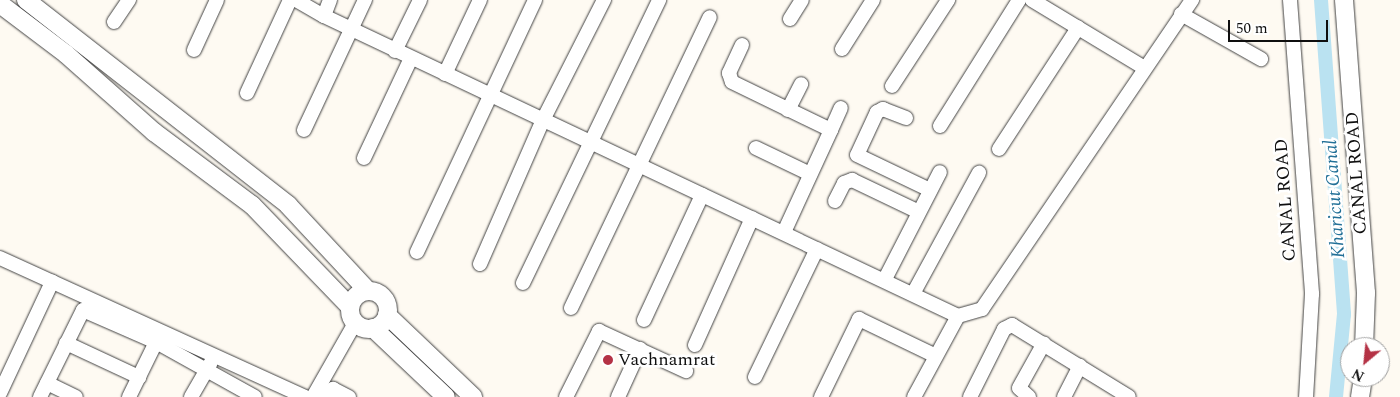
<!DOCTYPE html>
<style>
body{margin:0}
#map{position:relative;width:1400px;height:397px;overflow:hidden;background:#fefaf2;font-family:Spectral,serif}
div>[style]{position:absolute}
[style*='--x']{left:calc(var(--x)*1px);top:calc(var(--y)*1px);width:calc(var(--w)*1px);rotate:calc(var(--a)*1deg)}
.canal>*{height:14px;margin:-7px;padding:0 7px;transform-origin:7px;border-radius:7px;background:#bae2f1}
.roads{filter:drop-shadow(0 0 1px #424242) drop-shadow(0 0 1px #424242)}
.minor>*{height:14px;margin:-7px;padding:0 7px;transform-origin:7px;border-radius:7px;background:#fff}
.tertiary>*{height:18px;margin:-9px;padding:0 9px;transform-origin:9px;border-radius:9px;background:#fff}
.tertiary>.ring{margin:-9px;padding:0;box-sizing:content-box;background:none;border:18px solid #fff;border-radius:50%}
.dots>*{width:14px;height:14px;translate:-50% -50%;box-sizing:border-box;border:2px solid #fff;border-radius:50%}
span{translate:-50% -50%;white-space:nowrap;text-align:center;line-height:1.15;-webkit-text-stroke:5px #fff;paint-order:stroke}
.street-label{font-size:18px;color:#0f0f0f}
.poi-label{font-size:18px;color:#0f0f0f}
.left{translate:0 -50%;text-align:left}
.water-label{font-size:19px;color:#227097;font-style:italic}
.north{position:absolute;left:1340px;top:337px;width:50px;height:50px;box-sizing:border-box;background:#fff;border:1px solid #9f9f9f;border-radius:50%;rotate:208deg;font-size:14px;font-weight:700;line-height:20px;text-align:center;color:#0f0f0f}
.north::after{content:'';display:block;margin:auto;width:18px;height:22px;background:#b43245;clip-path:polygon(50% 0,100% 100%,50% 72%,0 100%)}
.scale{position:absolute;left:1228px;top:20px;width:100px;height:22px;box-sizing:border-box;border:2px solid #0f0f0f;border-top:0;padding-left:6px;font-size:15px;line-height:18px;white-space:nowrap;color:#0f0f0f;-webkit-text-stroke:4px #fff;paint-order:stroke}
</style>
<div id="map">
<div class="canal">
<div style="--x:1321;--y:0;--w:315;--a:85.8"></div>
<div style="--x:1344;--y:314;--w:83;--a:95.5"></div>
</div>
<div class="roads">
<div class="minor">
<div style="--x:296;--y:0;--w:32;--a:30"></div>
<div style="--x:330;--y:0;--w:17;--a:111"></div>
<div style="--x:324;--y:16;--w:701;--a:25.32"></div>
<div style="--x:958;--y:316;--w:92;--a:118.5"></div>
<div style="--x:1032;--y:0;--w:130;--a:31.1"></div>
<div style="--x:1290;--y:0;--w:295;--a:85.7"></div>
<div style="--x:1312;--y:294;--w:103;--a:93.3"></div>
<div style="--x:1181;--y:14;--w:92;--a:29.4"></div>
<div style="--x:790;--y:19;--w:22;--a:-58"></div>
<div style="--x:114;--y:22;--w:27;--a:-56"></div>
<div style="--x:742;--y:45;--w:31;--a:115"></div>
<div style="--x:729;--y:73;--w:9;--a:72"></div>
<div style="--x:732;--y:82;--w:110;--a:25.9"></div>
<div style="--x:831;--y:130;--w:112;--a:114.7"></div>
<div style="--x:842;--y:49;--w:58;--a:-57.7"></div>
<div style="--x:194;--y:50;--w:55;--a:-65.3"></div>
<div style="--x:395;--y:51;--w:57;--a:-63.9"></div>
<div style="--x:445;--y:74;--w:82;--a:-64.7"></div>
<div style="--x:892;--y:86;--w:103;--a:-56.9"></div>
<div style="--x:247;--y:93;--w:102;--a:-65.2"></div>
<div style="--x:788;--y:110;--w:29;--a:-63"></div>
<div style="--x:906;--y:118;--w:25;--a:-159"></div>
<div style="--x:883;--y:109;--w:7;--a:153"></div>
<div style="--x:877;--y:112;--w:47;--a:114.9"></div>
<div style="--x:857;--y:155;--w:81;--a:25.6"></div>
<div style="--x:940;--y:126;--w:149;--a:-57.9"></div>
<div style="--x:304;--y:130;--w:144;--a:-64.9"></div>
<div style="--x:831;--y:130;--w:24;--a:-66"></div>
<div style="--x:756;--y:148;--w:60;--a:25.7"></div>
<div style="--x:999;--y:149;--w:145;--a:-56.9"></div>
<div style="--x:364;--y:158;--w:110;--a:-64.8"></div>
<div style="--x:835;--y:201;--w:20;--a:-63"></div>
<div style="--x:844;--y:183;--w:9;--a:-21"></div>
<div style="--x:852;--y:180;--w:74;--a:25.5"></div>
<div style="--x:417;--y:252;--w:278;--a:-64.9"></div>
<div style="--x:0;--y:258;--w:335;--a:24.5"></div>
<div style="--x:480;--y:264;--w:157;--a:-66.4"></div>
<div style="--x:543;--y:120;--w:135;--a:-63.1"></div>
<div style="--x:885;--y:279;--w:120;--a:-62.8"></div>
<div style="--x:523;--y:283;--w:314;--a:-64.3"></div>
<div style="--x:914;--y:292;--w:136;--a:-61.4"></div>
<div style="--x:571;--y:308;--w:322;--a:-64.5"></div>
<div style="--x:958;--y:316;--w:25;--a:-16"></div>
<div style="--x:982;--y:309;--w:374;--a:-55.8"></div>
<div style="--x:644;--y:320;--w:138;--a:-65.1"></div>
<div style="--x:66;--y:343;--w:81;--a:25"></div>
<div style="--x:695;--y:345;--w:139;--a:-65.8"></div>
<div style="--x:755;--y:377;--w:142;--a:-64.2"></div>
<div style="--x:47;--y:383;--w:32;--a:26"></div>
<div style="--x:0;--y:393;--w:123;--a:-64.9"></div>
<div style="--x:40;--y:397;--w:97;--a:-63.7"></div>
<div style="--x:83;--y:310;--w:80;--a:23.7"></div>
<div style="--x:156;--y:342;--w:113;--a:29.1"></div>
<div style="--x:129;--y:397;--w:70;--a:-63.8"></div>
<div style="--x:191;--y:397;--w:39;--a:-60"></div>
<div style="--x:313;--y:397;--w:85;--a:-60.4"></div>
<div style="--x:326;--y:397;--w:11;--a:-49"></div>
<div style="--x:333;--y:389;--w:18;--a:27"></div>
<div style="--x:566;--y:397;--w:74;--a:-63.4"></div>
<div style="--x:599;--y:331;--w:96;--a:24.7"></div>
<div style="--x:618;--y:397;--w:53;--a:-65.4"></div>
<div style="--x:821;--y:397;--w:87;--a:-64"></div>
<div style="--x:859;--y:319;--w:85;--a:25.7"></div>
<div style="--x:970;--y:397;--w:76;--a:-63.4"></div>
<div style="--x:1004;--y:329;--w:9;--a:-27"></div>
<div style="--x:1012;--y:325;--w:137;--a:31.6"></div>
<div style="--x:1029;--y:397;--w:13;--a:-138"></div>
<div style="--x:1019;--y:388;--w:51;--a:-60.9"></div>
<div style="--x:1064;--y:397;--w:35;--a:-63"></div>
</div>
<div class="tertiary">
<div style="--x:26;--y:0;--w:333;--a:38"></div>
<div style="--x:288;--y:205;--w:116;--a:47.1"></div>
<div style="--x:1344;--y:0;--w:294;--a:85.7"></div>
<div style="--x:1366;--y:293;--w:54;--a:92.1"></div>
<div style="--x:0;--y:4;--w:83;--a:37.1"></div>
<div style="--x:66;--y:54;--w:118;--a:41.6"></div>
<div style="--x:154;--y:132;--w:122;--a:36.7"></div>
<div style="--x:252;--y:205;--w:141;--a:46.1"></div>
<div class="ring" style="left:350px;top:291px;width:20px;height:20px"></div>
<div style="--x:387;--y:315;--w:119;--a:43.6"></div>
<div style="--x:373;--y:328;--w:100;--a:43.4"></div>
<div style="--x:1360;--y:397;--w:20;--a:-81"></div>
</div>
</div>
<div class="dots">
<div style="left:608px;top:360px;background:#b43245"></div>
</div>
<div class="street-label">
<span style="left:1357px;top:173px;rotate:-94deg">CANAL ROAD</span>
<span style="left:1286px;top:200px;rotate:-94deg">CANAL ROAD</span>
</div>
<div class="poi-label">
<span class="left" style="left:618px;top:360px">Vachnamrat</span>
</div>
<div class="water-label">
<span style="left:1335px;top:199px;rotate:-94deg">Kharicut Canal</span>
</div>
<div class="north">N</div>
<div class="scale">50 m</div>
</div>
